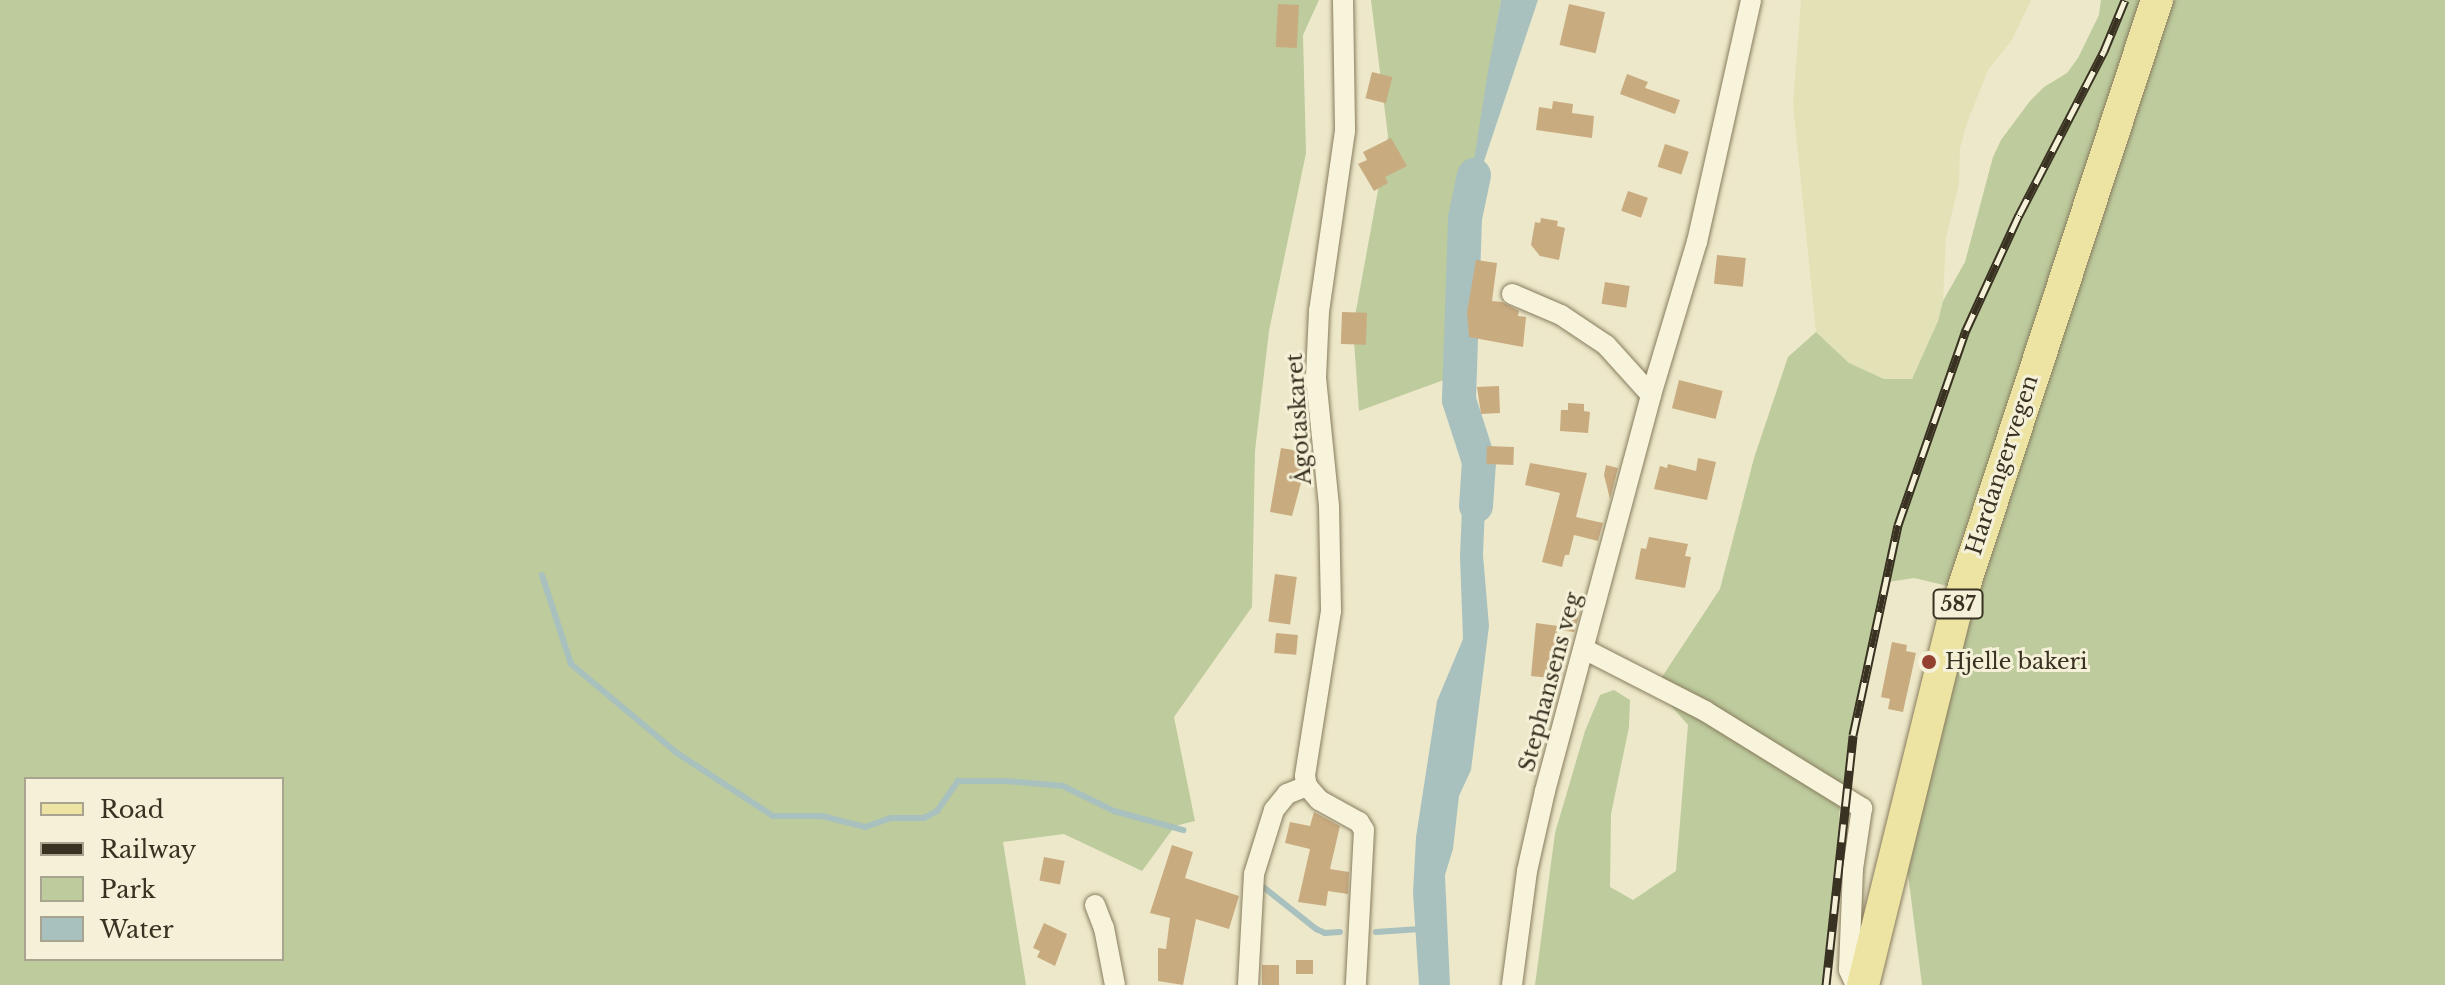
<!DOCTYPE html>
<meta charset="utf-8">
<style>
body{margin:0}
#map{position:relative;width:2445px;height:985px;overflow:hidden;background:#ede8c9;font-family:"Libre Baskerville",serif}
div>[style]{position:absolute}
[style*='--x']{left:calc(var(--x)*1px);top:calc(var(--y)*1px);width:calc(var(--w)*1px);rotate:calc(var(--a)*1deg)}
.farmland>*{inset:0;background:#e2e2b6}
.green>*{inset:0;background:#bdcb9d}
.water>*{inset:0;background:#a9c1be}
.stream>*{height:6px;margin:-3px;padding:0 3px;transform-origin:3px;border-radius:3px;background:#a9c1be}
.river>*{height:34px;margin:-17px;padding:0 17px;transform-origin:17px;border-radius:17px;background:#a9c1be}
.building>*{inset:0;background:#c9ab80;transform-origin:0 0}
.roads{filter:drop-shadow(0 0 2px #887c5e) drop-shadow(0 0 2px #887c5e)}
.minor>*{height:20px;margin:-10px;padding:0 10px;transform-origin:10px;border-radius:10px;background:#f8f4dc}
.primary>*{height:32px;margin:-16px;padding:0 16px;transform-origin:16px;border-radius:16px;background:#ede3a3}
.rail>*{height:9px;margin-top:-4.5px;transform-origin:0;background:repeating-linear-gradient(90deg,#f4f1d8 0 18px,#393121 0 36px);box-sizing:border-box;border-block:2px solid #393121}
.dots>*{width:22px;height:22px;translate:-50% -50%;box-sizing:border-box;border:4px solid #f4f1d8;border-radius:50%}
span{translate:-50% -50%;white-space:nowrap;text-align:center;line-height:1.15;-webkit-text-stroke:6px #f4f1d8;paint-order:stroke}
.shield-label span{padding:2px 6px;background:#f4f1d8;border:2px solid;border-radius:6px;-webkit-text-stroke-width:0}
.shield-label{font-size:20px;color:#393121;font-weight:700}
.street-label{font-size:22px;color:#393121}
.poi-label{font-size:22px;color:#393121}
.left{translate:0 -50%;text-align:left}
.legend{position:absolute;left:24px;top:777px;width:260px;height:184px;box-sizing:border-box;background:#f4f1d8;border:2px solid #a9a48f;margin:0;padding:10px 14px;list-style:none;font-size:24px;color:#393121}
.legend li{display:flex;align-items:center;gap:16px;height:40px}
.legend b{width:40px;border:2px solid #a9a48f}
</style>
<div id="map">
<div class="farmland">
<div style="clip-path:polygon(1801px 0,2031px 0,2012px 40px,1988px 70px,1967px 123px,1960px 148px,1959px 184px,1946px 237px,1943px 301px,1938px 321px,1912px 379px,1884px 379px,1849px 363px,1816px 332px,1793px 104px)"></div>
</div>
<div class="green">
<div style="clip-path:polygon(evenodd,0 0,1319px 0,1303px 35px,1306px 153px,1269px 331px,1255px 451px,1252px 607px,1174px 717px,1195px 821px,1175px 826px,1142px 871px,1064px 834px,1003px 842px,1026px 985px,0 985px,0 0,26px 779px,282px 779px,282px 959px,26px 959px,26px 779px)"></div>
<div style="clip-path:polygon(1371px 0,1501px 0,1465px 218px,1460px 374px,1359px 411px,1353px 327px,1388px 136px)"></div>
<div style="clip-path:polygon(2101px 0,2445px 0,2445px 985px,1922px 985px,1907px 866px,1948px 586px,1914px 578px,1888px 582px,1878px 598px,1876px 629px,1861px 674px,1855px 749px,1840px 794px,1837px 901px,1827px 985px,1535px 985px,1555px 833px,1585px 731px,1600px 695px,1614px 690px,1630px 700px,1629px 727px,1611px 814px,1610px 887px,1633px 900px,1676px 871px,1688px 725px,1652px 684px,1656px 686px,1720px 589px,1754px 458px,1788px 357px,1816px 332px,1849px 363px,1884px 379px,1912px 379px,1938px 321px,1943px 301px,1965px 262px,1993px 157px,2001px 140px,2030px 101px,2044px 87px,2067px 73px,2078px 58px,2099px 15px)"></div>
</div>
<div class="water">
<div style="clip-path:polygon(1501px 0,1538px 0,1465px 218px,1487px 77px)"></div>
<div style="clip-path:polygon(1479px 462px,1486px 483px,1483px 555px,1489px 626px,1471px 770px,1459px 796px,1453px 849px,1445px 875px,1450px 985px,1419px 985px,1413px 893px,1416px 837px,1437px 701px,1463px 639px,1460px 557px,1463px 483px)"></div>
</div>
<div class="stream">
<div style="--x:542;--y:575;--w:94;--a:72"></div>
<div style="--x:571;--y:664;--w:138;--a:40"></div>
<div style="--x:677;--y:753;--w:115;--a:33.3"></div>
<div style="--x:773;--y:816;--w:49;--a:0"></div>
<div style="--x:822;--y:816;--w:44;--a:14.3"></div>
<div style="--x:865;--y:827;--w:28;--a:-19"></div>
<div style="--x:891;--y:818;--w:33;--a:0"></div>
<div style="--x:924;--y:818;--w:15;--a:-28"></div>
<div style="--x:937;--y:811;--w:37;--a:-55"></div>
<div style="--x:958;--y:781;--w:49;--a:0"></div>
<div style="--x:1007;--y:781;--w:56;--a:5.1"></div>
<div style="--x:1063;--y:786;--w:57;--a:26.1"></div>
<div style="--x:1114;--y:811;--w:72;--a:15.4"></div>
<div style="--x:1262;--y:886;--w:69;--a:38.5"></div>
<div style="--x:1316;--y:929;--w:10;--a:24"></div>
<div style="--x:1325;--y:933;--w:15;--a:-4"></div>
<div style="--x:1376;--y:932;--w:44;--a:-3.9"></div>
</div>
<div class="river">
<div style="--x:1474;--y:175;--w:44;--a:101.8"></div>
<div style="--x:1465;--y:218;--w:182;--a:91.9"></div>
<div style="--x:1459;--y:400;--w:65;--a:72.1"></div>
<div style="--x:1479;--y:462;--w:44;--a:93.9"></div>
</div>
<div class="building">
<div style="left:1278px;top:4px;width:21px;height:43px;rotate:3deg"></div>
<div style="left:1569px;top:4px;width:37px;height:42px;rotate:13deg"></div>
<div style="left:1372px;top:72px;width:21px;height:27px;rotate:14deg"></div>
<div style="clip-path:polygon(1627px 74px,1648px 82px,1645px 88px,1680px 100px,1675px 114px,1620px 94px)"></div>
<div style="clip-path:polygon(1553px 101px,1573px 104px,1572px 113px,1594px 116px,1592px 138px,1536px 130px,1539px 107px,1552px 109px)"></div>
<div style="clip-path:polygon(1391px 138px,1407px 166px,1385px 177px,1388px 183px,1374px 191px,1358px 164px,1367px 160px,1363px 152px)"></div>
<div style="left:1665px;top:144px;width:25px;height:24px;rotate:18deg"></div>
<div style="left:1628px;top:191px;width:21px;height:21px;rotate:19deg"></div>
<div style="clip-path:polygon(1541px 218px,1558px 221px,1557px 226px,1565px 228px,1559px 260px,1540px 256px,1531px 245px,1535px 222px,1540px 223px)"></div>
<div style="left:1717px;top:255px;width:29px;height:29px;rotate:6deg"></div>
<div style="clip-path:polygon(1476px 260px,1497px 263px,1492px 301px,1502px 302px,1519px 311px,1518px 316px,1526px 317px,1523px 347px,1469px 337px,1467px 312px)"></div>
<div style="left:1605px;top:282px;width:25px;height:22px;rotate:9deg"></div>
<div style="left:1342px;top:312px;width:25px;height:32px;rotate:2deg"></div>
<div style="left:1679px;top:380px;width:45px;height:29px;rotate:14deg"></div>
<div style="clip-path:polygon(1499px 386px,1500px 413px,1481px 414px,1477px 387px)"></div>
<div style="clip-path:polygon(1568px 403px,1584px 404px,1584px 411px,1590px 412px,1588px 433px,1560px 431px,1561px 410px,1568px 410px)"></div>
<div style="left:1487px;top:446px;width:27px;height:18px;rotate:2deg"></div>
<div style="clip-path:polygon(1281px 448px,1311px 453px,1313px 474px,1304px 472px,1292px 516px,1270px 512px)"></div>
<div style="clip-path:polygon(1698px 458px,1716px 462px,1707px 500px,1654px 489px,1660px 466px,1667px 468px,1668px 464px,1696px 471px)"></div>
<div style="clip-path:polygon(1530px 463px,1587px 473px,1576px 517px,1603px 523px,1598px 541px,1574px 535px,1569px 555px,1565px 555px,1562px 567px,1542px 562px,1560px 493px,1525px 485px)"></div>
<div style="clip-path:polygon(1606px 465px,1618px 468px,1610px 499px,1604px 475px)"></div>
<div style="clip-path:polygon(1649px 537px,1688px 544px,1685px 556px,1691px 557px,1685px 588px,1635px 579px,1641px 548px,1646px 549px)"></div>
<div style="left:1275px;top:574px;width:22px;height:48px;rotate:8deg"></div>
<div style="clip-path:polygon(1563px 609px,1580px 612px,1574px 632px,1559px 630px)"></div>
<div style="clip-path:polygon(1536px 623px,1558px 626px,1550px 678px,1531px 676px)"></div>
<div style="left:1276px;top:633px;width:22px;height:20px;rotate:5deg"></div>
<div style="clip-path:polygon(1892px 642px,1907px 645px,1906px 651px,1916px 653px,1903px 712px,1888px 709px,1890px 699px,1881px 697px)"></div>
<div style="clip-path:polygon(1314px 812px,1340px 826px,1330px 869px,1349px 872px,1348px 894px,1328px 891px,1326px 906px,1298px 902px,1310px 849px,1285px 843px,1290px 822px,1310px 826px)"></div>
<div style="clip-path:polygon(1172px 845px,1193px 852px,1185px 878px,1239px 896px,1229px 929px,1196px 919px,1183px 985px,1158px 981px,1158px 948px,1166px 949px,1170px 918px,1150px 913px)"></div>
<div style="left:1044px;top:857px;width:21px;height:24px;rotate:11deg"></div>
<div style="clip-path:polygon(1044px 923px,1067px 934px,1055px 966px,1037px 957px,1040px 951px,1033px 948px)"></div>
<div style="left:1296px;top:960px;width:17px;height:14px"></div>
<div style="left:1262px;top:965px;width:17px;height:20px"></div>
</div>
<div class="roads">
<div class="minor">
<div style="--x:1343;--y:0;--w:131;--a:89.1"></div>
<div style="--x:1345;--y:131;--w:182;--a:98.2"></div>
<div style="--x:1319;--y:311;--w:67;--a:92.6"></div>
<div style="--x:1316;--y:378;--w:129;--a:84.2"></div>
<div style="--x:1329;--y:506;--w:105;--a:88.9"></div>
<div style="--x:1331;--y:611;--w:167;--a:99"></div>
<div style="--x:1305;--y:776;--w:10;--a:79"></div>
<div style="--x:1307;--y:786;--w:18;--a:49"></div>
<div style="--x:1319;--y:800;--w:46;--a:28.8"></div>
<div style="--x:1359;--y:822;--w:9;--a:58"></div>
<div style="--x:1364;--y:830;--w:155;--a:93"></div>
<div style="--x:1512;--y:294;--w:53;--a:23.2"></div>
<div style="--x:1561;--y:315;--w:54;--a:33.7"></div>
<div style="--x:1606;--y:345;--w:67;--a:48"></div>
<div style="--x:1584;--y:649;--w:136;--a:27.1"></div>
<div style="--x:1705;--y:711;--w:185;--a:31.7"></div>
<div style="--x:1862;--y:808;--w:62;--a:98.4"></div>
<div style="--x:1853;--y:869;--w:101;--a:92.3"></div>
<div style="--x:1849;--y:970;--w:17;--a:65"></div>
<div style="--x:1095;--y:905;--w:25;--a:69"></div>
<div style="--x:1104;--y:928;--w:58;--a:79.1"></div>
<div style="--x:1248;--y:985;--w:111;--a:-86.9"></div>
<div style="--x:1254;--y:874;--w:67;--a:-72.6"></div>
<div style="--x:1274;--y:810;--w:21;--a:-51"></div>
<div style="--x:1287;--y:794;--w:22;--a:-22"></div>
<div style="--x:1512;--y:985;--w:115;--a:-82.5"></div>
<div style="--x:1527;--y:871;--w:82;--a:-77.3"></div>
<div style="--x:1545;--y:791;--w:410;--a:-75"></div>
<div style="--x:1651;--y:395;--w:160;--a:-73.3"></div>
<div style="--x:1697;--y:242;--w:248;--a:-77.4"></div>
</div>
<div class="primary">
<div style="--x:1863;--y:985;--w:379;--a:-76.1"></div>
<div style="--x:1954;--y:617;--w:650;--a:-71.79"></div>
</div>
</div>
<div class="rail">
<div style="--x:1826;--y:985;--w:251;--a:-83.8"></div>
<div style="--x:1853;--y:735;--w:215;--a:-77.9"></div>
<div style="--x:1898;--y:525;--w:207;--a:-70.8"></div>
<div style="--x:1966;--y:330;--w:127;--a:-65.3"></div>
<div style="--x:2019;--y:215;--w:185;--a:-62.6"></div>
<div style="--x:2104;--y:51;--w:55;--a:-67.6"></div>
</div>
<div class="dots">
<div style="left:1929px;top:662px;background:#944131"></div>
</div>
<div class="shield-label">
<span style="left:1958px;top:604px">587</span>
</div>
<div class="street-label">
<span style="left:1299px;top:419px;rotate:-94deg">Ågotaskaret</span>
<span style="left:2002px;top:465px;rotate:-72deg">Hardangervegen</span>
<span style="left:1550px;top:682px;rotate:-75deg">Stephansens veg</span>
</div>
<div class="poi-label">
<span class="left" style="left:1945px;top:662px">Hjelle bakeri</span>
</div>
<ul class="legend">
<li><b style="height:10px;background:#ede3a3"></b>Road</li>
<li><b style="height:10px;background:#393121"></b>Railway</li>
<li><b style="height:22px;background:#bdcb9d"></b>Park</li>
<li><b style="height:22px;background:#a9c1be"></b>Water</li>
</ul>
</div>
